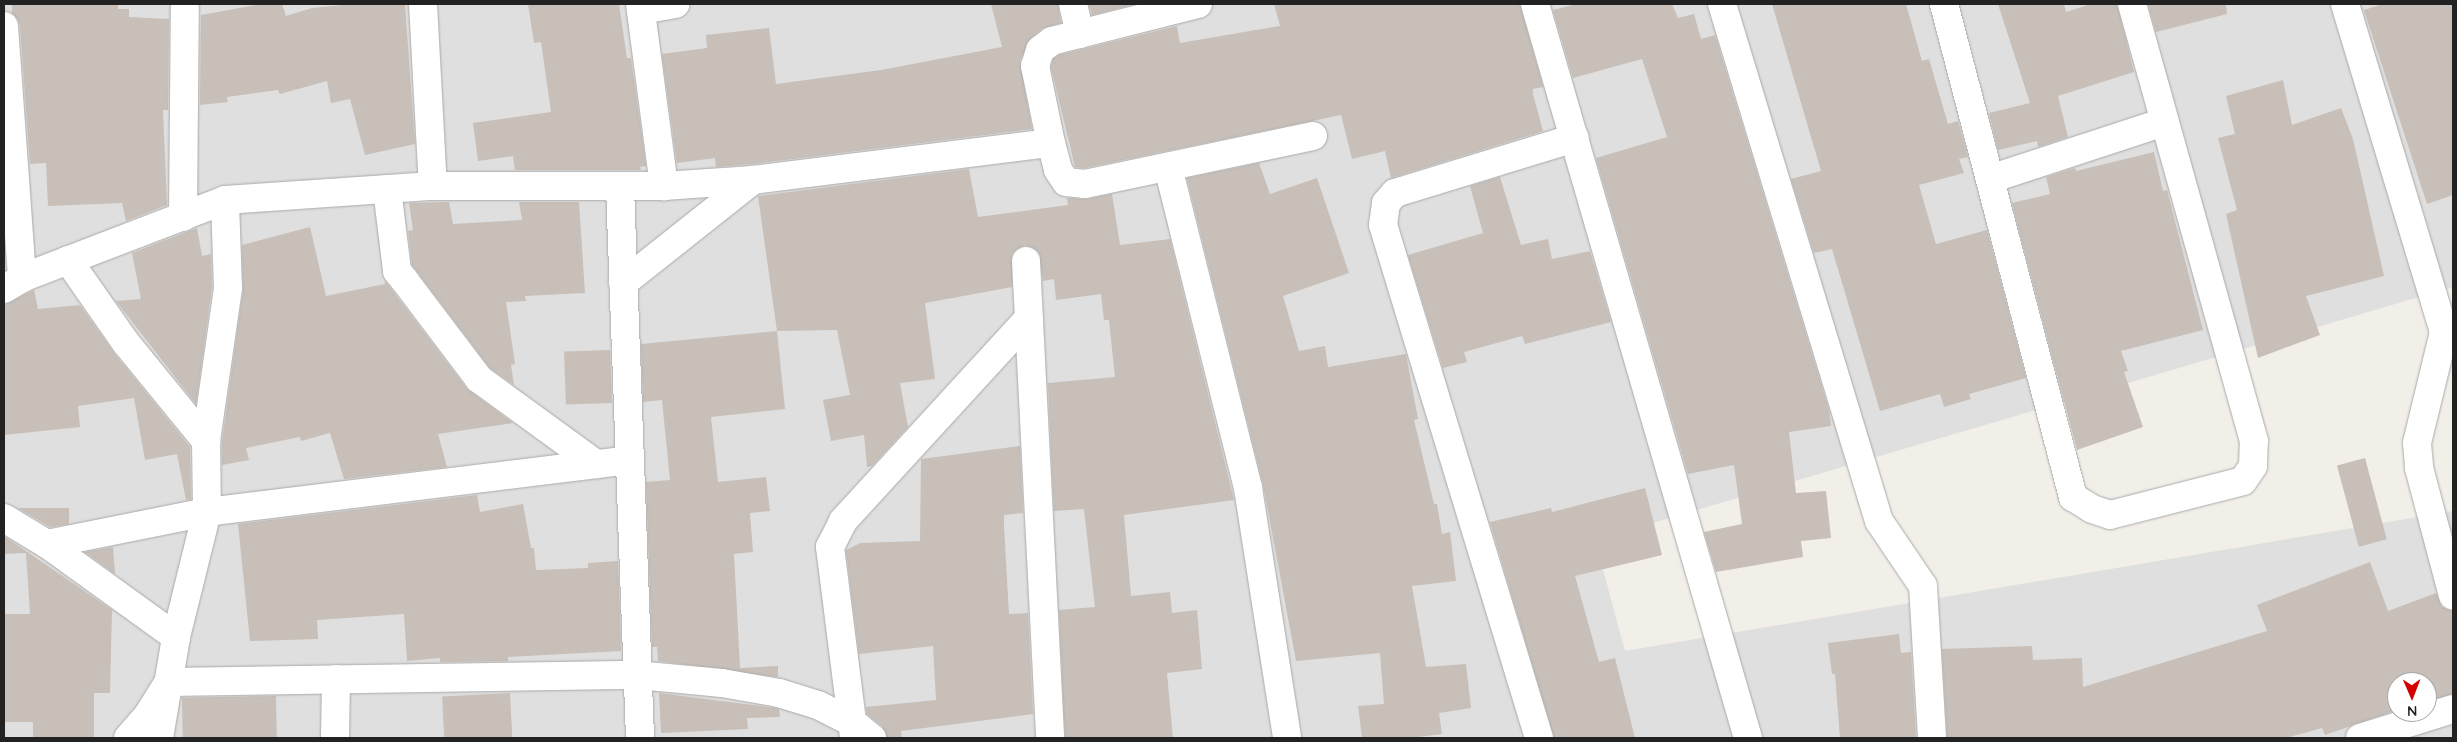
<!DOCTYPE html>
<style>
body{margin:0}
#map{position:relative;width:2457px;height:742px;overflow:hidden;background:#f2efe9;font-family:Quicksand,sans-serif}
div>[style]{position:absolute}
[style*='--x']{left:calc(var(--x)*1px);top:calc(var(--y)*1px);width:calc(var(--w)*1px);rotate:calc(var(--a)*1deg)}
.residential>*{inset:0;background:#e0dfdf}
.building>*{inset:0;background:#c7bfb8;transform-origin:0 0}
.roads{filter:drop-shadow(0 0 1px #a9a9a9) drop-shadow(0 0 1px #a9a9a9)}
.minor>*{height:28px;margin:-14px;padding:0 14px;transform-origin:14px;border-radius:14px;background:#fff}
span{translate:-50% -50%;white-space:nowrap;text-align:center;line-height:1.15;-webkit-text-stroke:4px #fff;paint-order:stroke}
.frame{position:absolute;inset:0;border:5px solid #222;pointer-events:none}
.north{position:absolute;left:2387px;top:672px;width:50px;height:50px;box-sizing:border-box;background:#fff;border:1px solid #a7a7a7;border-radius:50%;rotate:179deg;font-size:14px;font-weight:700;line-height:20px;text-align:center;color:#222}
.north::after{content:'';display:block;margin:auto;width:18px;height:22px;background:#d40000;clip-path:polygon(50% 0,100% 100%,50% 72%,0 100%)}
</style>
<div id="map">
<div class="residential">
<div style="clip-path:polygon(evenodd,4px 4px,2453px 4px,2453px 287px,1595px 540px,1625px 651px,2453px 511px,2453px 738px,4px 738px,4px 4px,2397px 682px,2427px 682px,2427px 712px,2397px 712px,2397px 682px)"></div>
</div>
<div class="building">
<div style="clip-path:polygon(12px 4px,118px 4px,118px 9px,129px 9px,129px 17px,169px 19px,168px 110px,163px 110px,167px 205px,126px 221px,122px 203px,48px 206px,46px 163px,30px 164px,20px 25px,12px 13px)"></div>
<div style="clip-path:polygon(262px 4px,282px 4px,286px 16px,312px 8px,354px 4px,405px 4px,415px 144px,365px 155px,350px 99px,331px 103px,327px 81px,280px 94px,278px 90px,227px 97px,228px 102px,200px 105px,201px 15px)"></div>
<div style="clip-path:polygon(528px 4px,619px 4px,627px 58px,631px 58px,646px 166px,640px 167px,641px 170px,515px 170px,513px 156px,478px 161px,473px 123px,551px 112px,541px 42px,534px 43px)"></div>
<div style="clip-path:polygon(991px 4px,1058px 4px,1061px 23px,1043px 28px,1031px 38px,1020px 61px,1032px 129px,752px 164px,716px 167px,715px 158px,677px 163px,662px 54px,707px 48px,706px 35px,769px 28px,776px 84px,881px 70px,1002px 47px)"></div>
<div style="clip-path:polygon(1089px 4px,1135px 4px,1092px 15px)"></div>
<div style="clip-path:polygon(1274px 4px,1520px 4px,1543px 87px,1533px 89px,1533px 94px,1543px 131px,1391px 178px,1385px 151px,1352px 159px,1341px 115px,1084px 168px,1075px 167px,1051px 67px,1053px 59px,1059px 55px,1177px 26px,1180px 43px,1280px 26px)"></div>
<div style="clip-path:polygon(1577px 4px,1672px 4px,1678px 18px,1694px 14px,1701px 39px,1715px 35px,1829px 410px,1831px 426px,1789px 432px,1796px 493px,1826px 491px,1831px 538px,1801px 541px,1803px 557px,1716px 572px,1704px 532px,1742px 524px,1734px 465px,1688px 474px,1596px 158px,1667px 137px,1642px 59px,1573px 78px,1553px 10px)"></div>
<div style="clip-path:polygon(1772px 4px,1906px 4px,1922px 61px,1929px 59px,1948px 124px,1958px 121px,1968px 157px,1959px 159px,1964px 173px,1919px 185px,1936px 244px,1987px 230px,2026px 378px,1969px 394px,1971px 399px,1944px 407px,1940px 394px,1880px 411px,1832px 249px,1814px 253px,1791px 179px,1821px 171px)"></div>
<div style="clip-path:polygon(1998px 4px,2064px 4px,2066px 12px,2091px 4px,2117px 4px,2134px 72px,2058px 96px,2068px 137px,2038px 147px,2037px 141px,1998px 150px,1989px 113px,2030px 103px)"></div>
<div style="clip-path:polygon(2148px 4px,2226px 4px,2227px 14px,2156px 32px)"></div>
<div style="clip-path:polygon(2383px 4px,2453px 4px,2453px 195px,2427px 204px,2364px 10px)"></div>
<div style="clip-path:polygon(2283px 80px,2292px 125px,2341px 108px,2353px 139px,2384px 276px,2306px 296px,2320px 335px,2258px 358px,2226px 214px,2237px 210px,2218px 138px,2235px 134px,2226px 96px)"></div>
<div style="clip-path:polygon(2154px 152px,2163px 191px,2167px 190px,2203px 330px,2121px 351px,2128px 371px,2124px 372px,2143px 427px,2077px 450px,2012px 203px,2050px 194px,2046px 177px,2075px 168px,2076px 171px)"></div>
<div style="clip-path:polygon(1259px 163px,1270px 194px,1317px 178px,1349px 273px,1283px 296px,1299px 351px,1325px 346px,1328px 367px,1406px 354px,1418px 419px,1414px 420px,1434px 504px,1437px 504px,1442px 534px,1450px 532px,1456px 581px,1412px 586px,1426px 667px,1466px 664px,1471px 708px,1439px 713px,1442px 734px,1410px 738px,1362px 738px,1358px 706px,1384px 704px,1380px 653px,1296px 661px,1263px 484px,1187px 178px)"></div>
<div style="clip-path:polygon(969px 169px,978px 217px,1068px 205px,1067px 198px,1088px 199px,1112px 194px,1120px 245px,1170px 239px,1234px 500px,1124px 515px,1131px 596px,1170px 592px,1172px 613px,1197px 610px,1202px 669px,1167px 673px,1173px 738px,1065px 738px,1059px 610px,1095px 607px,1084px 509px,1054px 511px,1048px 383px,1115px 377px,1109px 320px,1104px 320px,1101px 294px,1056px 300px,1054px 279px,1043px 281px,1039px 253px,1025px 245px,1012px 254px,1012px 287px,925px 303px,935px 379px,900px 383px,908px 427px,872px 466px,867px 467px,864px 435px,831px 441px,823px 400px,850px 395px,837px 330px,777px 331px,758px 196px)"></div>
<div style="clip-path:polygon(1500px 177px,1521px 245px,1548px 239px,1552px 259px,1590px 251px,1611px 322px,1525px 344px,1522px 336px,1464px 352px,1467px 362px,1443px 368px,1408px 255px,1483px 233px,1470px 186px)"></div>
<div style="clip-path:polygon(449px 202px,453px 224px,522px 220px,519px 202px,579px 202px,585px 293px,525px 296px,526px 301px,506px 302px,515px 364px,511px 365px,514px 385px,490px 368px,412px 265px,408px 231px,413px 230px,409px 203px)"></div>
<div style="clip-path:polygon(310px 227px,326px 296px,385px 284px,385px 281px,467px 389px,513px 423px,438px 434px,447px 467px,344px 479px,330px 433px,301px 441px,300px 437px,246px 448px,249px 460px,222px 465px,222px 442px,243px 290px,242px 245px)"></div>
<div style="clip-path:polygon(197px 228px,202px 256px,211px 254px,212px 287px,196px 404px,116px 301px,141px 299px,132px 253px)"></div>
<div style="clip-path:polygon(34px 290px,38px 309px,80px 305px,114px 353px,190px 447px,191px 499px,186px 500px,177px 454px,145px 460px,134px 398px,78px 406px,80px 427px,4px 435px,4px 305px)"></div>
<div style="clip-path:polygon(777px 331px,785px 409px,711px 417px,718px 482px,766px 477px,770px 511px,750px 513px,753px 552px,734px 554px,740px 668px,778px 666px,778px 677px,658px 661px,657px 647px,652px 647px,646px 482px,670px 480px,662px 400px,643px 402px,641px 344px)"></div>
<div style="left:610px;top:350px;width:53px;height:46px;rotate:88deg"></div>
<div style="clip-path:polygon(1020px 446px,1023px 513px,1004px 515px,1004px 526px,1009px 614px,1028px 613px,1033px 714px,901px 731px,902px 738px,887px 738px,882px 726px,867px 714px,866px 707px,936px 700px,933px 646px,859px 654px,846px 550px,860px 543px,920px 541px,921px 459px)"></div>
<div style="left:2365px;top:458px;width:84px;height:29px;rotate:75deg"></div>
<div style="clip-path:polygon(1645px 488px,1662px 555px,1575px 576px,1599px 662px,1615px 658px,1635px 738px,1554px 738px,1490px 522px,1551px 508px,1552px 512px)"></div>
<div style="clip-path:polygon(477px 495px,480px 512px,523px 504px,531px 548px,534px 548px,536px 570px,588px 568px,588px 563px,618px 561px,621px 651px,508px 657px,508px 661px,440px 662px,440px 658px,407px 661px,404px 614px,317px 620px,318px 639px,250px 641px,238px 524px)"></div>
<div style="clip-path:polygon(18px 508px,69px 508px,69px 524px,50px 527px)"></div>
<div style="clip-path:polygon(4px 536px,112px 610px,110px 693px,94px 693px,94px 738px,33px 738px,33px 722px,4px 722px,4px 614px,30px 614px,26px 553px,4px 554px)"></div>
<div style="clip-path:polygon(113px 547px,115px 574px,85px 552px)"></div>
<div style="clip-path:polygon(2370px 562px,2388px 611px,2436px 593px,2442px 607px,2453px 611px,2453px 694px,2427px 701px,2427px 682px,2397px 682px,2397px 710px,2325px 735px,2322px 728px,2286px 738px,1947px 738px,1942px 649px,2032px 646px,2033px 660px,2082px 658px,2083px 687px,2267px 631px,2257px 605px)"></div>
<div style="clip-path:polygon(1899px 634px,1901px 653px,1911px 652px,1916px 738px,1840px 738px,1835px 674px,1832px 674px,1828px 643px)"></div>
<div style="left:510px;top:693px;width:45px;height:68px;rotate:87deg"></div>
<div style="clip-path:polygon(659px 693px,775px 708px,779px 709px,780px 717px,747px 718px,748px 729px,661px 733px)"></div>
<div style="left:276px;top:696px;width:42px;height:94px;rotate:89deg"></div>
</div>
<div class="roads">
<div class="minor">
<div style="--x:423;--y:4;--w:182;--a:86.9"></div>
<div style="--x:640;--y:4;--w:184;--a:82.5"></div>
<div style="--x:1073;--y:4;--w:31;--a:77"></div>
<div style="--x:1198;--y:4;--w:151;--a:165.8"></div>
<div style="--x:1052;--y:41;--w:15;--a:143"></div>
<div style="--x:1040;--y:50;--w:17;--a:107"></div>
<div style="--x:1035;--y:66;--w:79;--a:78.3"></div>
<div style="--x:1051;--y:143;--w:28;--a:75"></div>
<div style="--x:1058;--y:170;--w:14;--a:56"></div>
<div style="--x:1066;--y:182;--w:19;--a:6"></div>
<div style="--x:1085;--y:184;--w:233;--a:-11.9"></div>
<div style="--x:1535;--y:4;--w:764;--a:73.82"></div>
<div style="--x:1722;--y:4;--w:540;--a:73.11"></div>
<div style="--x:1879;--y:521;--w:78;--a:55.9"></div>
<div style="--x:1923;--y:586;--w:152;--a:86.6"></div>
<div style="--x:1944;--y:4;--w:510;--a:75.34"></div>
<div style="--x:2073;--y:497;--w:22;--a:32"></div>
<div style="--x:2092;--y:509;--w:19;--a:18"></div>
<div style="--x:2110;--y:515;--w:137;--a:-14.3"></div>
<div style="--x:2243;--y:481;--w:18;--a:-56"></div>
<div style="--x:2253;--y:466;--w:25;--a:-88"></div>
<div style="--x:2254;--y:441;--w:454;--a:-105.6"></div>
<div style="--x:2345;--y:4;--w:343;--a:73.2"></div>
<div style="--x:2444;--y:332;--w:114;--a:103.7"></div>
<div style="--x:2417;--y:443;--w:25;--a:85"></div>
<div style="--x:2419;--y:468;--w:132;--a:75.1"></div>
<div style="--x:641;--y:10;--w:35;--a:-10"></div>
<div style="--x:4;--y:26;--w:253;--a:85.9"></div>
<div style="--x:1168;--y:167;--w:331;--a:76"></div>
<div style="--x:1248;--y:488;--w:253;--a:81.1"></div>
<div style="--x:1990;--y:179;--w:183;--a:-18.1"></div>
<div style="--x:620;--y:187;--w:551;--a:87.92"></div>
<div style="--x:387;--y:189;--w:83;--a:83"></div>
<div style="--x:397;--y:271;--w:13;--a:51"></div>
<div style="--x:405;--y:281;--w:123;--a:52.9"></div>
<div style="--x:479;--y:379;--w:145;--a:36"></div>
<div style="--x:183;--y:217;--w:213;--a:-89.5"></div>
<div style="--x:68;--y:260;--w:101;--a:55.1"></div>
<div style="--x:126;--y:343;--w:127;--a:50.8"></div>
<div style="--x:1026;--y:261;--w:478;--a:87.1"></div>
<div style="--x:623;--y:283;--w:166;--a:-38.4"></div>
<div style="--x:4;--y:289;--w:21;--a:-31"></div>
<div style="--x:22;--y:278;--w:217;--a:-21"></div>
<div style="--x:225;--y:200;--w:208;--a:-3.9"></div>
<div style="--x:433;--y:186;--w:231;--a:0"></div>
<div style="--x:664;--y:186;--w:89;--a:-3.9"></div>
<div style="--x:753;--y:180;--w:300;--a:-7.1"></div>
<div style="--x:4;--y:518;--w:50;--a:31.2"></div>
<div style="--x:47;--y:544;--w:159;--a:35.8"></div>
<div style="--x:47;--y:544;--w:163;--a:-11.3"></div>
<div style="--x:207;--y:512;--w:424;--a:-7"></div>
<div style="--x:854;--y:737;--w:192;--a:-97.2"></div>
<div style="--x:830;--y:547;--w:29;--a:-63"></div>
<div style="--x:843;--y:521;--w:275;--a:-47.5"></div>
<div style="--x:128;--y:738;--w:30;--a:-49"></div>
<div style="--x:148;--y:715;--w:39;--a:-58"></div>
<div style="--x:169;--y:682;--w:468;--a:-0.9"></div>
<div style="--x:637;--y:675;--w:85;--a:5.4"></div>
<div style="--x:722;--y:683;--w:58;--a:10"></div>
<div style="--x:779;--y:693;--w:41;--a:17.1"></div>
<div style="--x:818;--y:705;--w:38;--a:27"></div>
<div style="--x:852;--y:722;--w:26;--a:39"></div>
<div style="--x:159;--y:738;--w:102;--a:-80.4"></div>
<div style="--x:176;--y:637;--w:129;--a:-76.1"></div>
<div style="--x:207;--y:512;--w:71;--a:-90.8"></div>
<div style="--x:206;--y:441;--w:155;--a:-81.8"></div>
<div style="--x:228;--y:288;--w:88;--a:-92"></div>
<div style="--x:335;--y:738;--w:59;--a:-89"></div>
<div style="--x:1539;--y:738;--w:536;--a:-106.91"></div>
<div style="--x:1383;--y:225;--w:22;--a:-82"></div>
<div style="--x:1386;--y:203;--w:13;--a:-48"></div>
<div style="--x:1395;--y:193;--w:188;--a:-17"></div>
<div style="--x:2360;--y:738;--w:97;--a:-17.3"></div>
</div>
</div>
<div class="frame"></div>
<div class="north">N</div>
</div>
